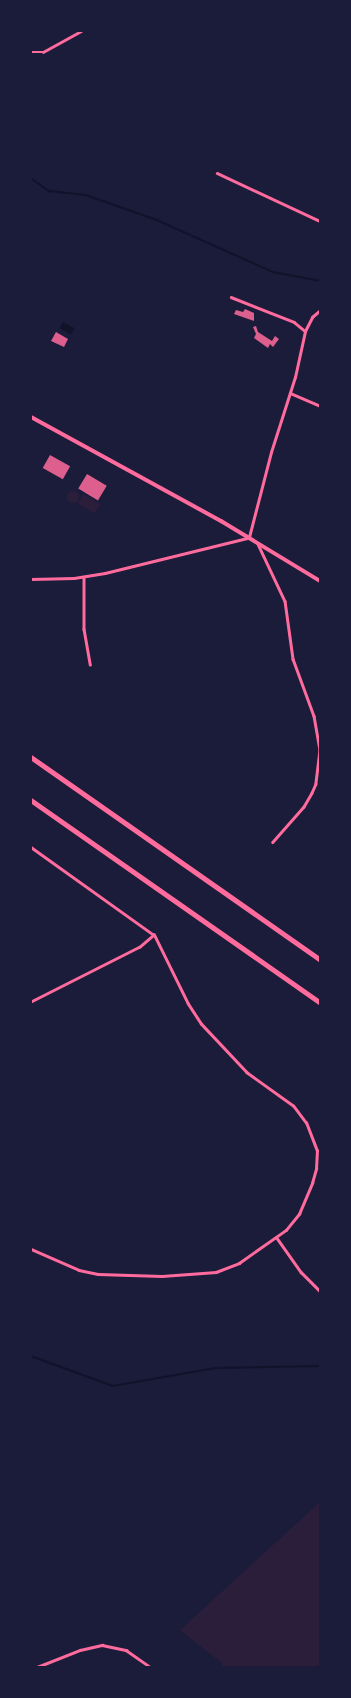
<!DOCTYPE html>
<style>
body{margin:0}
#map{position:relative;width:351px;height:1698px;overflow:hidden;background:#1b1b3a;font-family:"Work Sans",sans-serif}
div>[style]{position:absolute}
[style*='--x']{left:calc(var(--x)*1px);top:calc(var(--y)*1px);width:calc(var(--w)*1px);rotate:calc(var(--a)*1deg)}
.green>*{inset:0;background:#2a1e3b;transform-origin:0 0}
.round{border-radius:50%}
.water>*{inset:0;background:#12122b;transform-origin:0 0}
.stream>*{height:1.5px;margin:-0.75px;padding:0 0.75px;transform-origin:0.75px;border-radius:0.75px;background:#12122b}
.building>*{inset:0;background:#dd5f8e;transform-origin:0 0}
.minor>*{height:2.5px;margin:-1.25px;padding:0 1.25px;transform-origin:1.25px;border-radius:1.25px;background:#ff6b9d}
.tertiary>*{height:3px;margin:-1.5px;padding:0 1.5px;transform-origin:1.5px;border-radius:1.5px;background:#ff6b9d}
.primary>*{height:4px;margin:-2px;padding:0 2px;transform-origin:2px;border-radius:2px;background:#ff6b9d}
.motorway>*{height:4.5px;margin:-2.25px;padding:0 2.25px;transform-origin:2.25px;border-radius:2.25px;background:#ff6b9d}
span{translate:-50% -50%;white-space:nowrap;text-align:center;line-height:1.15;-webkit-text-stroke:4px #1b1b3a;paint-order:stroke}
.frame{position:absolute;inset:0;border:32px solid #1b1b3a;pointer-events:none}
</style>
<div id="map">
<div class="green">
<div class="round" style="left:67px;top:491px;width:12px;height:12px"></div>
<div style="left:83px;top:494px;width:20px;height:11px;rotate:30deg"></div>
<div style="clip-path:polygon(320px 1502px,320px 1667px,221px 1667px,223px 1664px,180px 1630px)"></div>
</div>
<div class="water">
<div style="left:63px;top:322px;width:13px;height:7px;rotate:29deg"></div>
</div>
<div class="stream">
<div style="--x:31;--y:178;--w:22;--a:36"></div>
<div style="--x:49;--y:191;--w:37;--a:6"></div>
<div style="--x:86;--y:195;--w:75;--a:19.4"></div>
<div style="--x:157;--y:220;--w:127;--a:24.1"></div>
<div style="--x:273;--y:272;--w:48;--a:10.8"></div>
<div style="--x:31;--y:1356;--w:87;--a:20.1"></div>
<div style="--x:113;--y:1386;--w:105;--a:-9.9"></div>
<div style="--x:216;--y:1368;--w:104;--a:-1.1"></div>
</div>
<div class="building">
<div style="clip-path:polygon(245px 309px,254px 313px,254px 321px,234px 314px,236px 310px,243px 312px)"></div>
<div style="clip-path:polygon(256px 326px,258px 332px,272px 341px,275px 336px,279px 339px,273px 347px,270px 344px,268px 348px,254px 338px,256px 334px,253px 327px)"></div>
<div style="clip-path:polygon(56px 332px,68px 339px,64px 347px,51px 341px)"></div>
<div style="left:50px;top:455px;width:23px;height:15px;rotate:29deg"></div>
<div style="left:87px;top:474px;width:23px;height:17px;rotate:31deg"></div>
</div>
<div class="minor">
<div style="--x:31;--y:52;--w:12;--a:0"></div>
<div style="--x:43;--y:52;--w:43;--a:-28.9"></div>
<div style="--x:217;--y:173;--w:114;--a:25"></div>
<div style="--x:231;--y:297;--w:68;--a:21.6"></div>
<div style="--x:294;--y:322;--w:14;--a:39"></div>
<div style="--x:290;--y:393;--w:33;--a:23"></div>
<div style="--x:258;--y:544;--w:63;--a:64.7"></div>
<div style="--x:285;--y:601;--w:59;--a:82.1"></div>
<div style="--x:293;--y:659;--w:61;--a:69.8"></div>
<div style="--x:314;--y:716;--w:35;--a:80"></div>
<div style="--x:320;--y:750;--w:34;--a:97"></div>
<div style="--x:316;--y:784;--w:10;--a:114"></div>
<div style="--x:312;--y:793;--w:16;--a:120"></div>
<div style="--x:304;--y:807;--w:47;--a:131.5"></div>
<div style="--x:84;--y:577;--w:52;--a:90"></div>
<div style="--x:84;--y:629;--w:36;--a:80"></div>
<div style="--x:31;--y:579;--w:43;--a:-1.3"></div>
<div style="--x:74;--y:578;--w:31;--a:-9"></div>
<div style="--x:105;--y:573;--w:146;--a:-13.8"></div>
<div style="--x:31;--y:847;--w:151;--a:35.6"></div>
<div style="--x:154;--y:935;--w:18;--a:139"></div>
<div style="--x:140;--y:947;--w:122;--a:153.2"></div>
<div style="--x:277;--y:1238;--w:42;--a:54.8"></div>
<div style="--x:301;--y:1272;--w:27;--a:45"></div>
<div style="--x:31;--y:1249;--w:52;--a:23.6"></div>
<div style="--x:79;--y:1270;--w:19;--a:12"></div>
<div style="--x:98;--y:1274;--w:64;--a:1.8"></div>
<div style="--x:162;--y:1276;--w:54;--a:-4.2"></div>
<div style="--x:216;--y:1272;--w:25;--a:-21"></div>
<div style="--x:239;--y:1263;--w:57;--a:-35.1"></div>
<div style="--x:286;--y:1230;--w:21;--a:-51"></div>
<div style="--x:299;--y:1214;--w:34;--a:-67"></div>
<div style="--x:312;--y:1183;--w:15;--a:-74"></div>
<div style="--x:316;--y:1169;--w:18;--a:-87"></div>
<div style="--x:317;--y:1151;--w:30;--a:-111"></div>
<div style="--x:306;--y:1123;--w:21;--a:-127"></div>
<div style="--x:293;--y:1106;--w:57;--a:-144.3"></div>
<div style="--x:247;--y:1073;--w:67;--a:-133.2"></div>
<div style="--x:201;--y:1024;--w:24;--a:-123"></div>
<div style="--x:188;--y:1004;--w:77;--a:-116.2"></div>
<div style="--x:37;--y:1667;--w:46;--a:-21.6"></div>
<div style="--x:80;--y:1650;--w:23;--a:-13"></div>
<div style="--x:102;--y:1645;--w:25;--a:12"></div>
<div style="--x:126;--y:1650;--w:29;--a:35"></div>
</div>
<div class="tertiary">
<div style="--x:249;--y:537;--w:88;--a:-75.5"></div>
<div style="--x:271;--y:452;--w:79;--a:-72.3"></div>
<div style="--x:295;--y:377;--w:47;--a:-77.7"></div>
<div style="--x:305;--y:331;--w:16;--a:-63"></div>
<div style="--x:312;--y:317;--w:11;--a:-41"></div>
</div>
<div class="primary">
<div style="--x:31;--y:417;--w:217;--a:28.7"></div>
<div style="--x:221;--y:521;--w:116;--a:31.2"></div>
</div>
<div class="motorway">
<div style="--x:31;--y:757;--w:353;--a:35"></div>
<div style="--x:31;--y:800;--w:353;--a:35"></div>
</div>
<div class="frame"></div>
</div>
